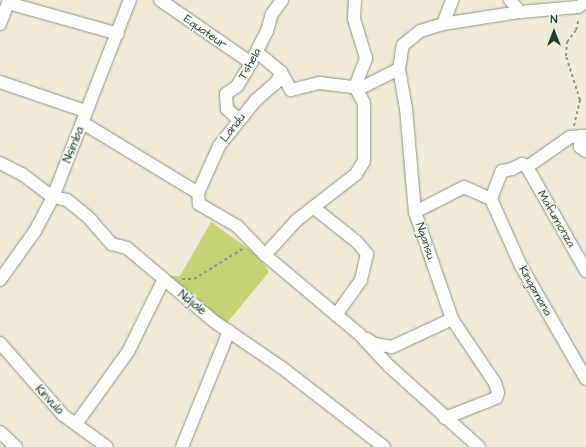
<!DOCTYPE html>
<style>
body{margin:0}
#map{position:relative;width:586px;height:447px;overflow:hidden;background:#f0ebd9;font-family:"Architects Daughter",sans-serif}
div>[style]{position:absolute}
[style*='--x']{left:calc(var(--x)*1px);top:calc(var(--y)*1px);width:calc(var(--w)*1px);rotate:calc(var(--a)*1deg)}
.green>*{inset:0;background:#c6d374}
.path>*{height:2px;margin-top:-1px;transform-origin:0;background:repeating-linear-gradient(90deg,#889486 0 3px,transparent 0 6px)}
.roads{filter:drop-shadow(0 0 1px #889486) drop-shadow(0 0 1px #889486)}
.street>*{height:12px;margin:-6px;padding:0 6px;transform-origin:6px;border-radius:6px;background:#fff}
span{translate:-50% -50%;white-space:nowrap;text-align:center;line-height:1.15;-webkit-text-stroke:3px #f6f6f2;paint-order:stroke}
.street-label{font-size:12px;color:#1f3d34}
.north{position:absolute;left:534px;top:12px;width:40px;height:40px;-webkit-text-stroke:3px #f6f6f2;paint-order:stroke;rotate:0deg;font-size:11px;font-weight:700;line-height:16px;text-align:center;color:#1f3d34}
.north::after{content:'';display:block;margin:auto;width:14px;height:18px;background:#1f3d34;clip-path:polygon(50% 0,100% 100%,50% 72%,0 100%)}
</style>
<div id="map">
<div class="green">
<div style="clip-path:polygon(211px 222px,259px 256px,269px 272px,226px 324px,167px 279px,171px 276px,180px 276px)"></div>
</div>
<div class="path">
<div style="--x:574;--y:126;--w:27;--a:-77"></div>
<div style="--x:580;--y:100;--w:46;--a:-107.7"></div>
<div style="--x:566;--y:56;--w:14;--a:-86"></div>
<div style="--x:567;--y:42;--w:15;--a:-53"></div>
<div style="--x:576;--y:30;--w:12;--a:-76"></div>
<div style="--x:182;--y:279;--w:12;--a:0"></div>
<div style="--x:194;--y:279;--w:59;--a:-31.8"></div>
</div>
<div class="roads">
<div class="street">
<div style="--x:160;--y:0;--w:111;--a:34.7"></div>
<div style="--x:510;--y:0;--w:16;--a:50"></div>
<div style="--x:520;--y:12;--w:58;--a:-4.9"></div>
<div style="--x:578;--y:7;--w:9;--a:-32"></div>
<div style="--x:0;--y:24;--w:22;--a:-69"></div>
<div style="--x:8;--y:3;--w:114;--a:15.7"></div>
<div style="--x:443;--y:24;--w:26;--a:-69"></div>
<div style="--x:257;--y:52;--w:31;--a:40"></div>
<div style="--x:281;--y:72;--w:21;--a:61"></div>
<div style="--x:291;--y:90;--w:29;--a:-14"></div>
<div style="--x:319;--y:83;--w:42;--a:6.8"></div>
<div style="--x:361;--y:88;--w:42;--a:-26.6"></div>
<div style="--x:399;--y:69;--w:24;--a:-81"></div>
<div style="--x:403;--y:45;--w:22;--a:-39"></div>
<div style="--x:420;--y:31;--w:24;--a:-17"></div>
<div style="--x:443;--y:24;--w:78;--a:-8.9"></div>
<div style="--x:399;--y:69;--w:40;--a:80"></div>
<div style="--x:406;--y:108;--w:104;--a:85.1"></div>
<div style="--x:415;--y:212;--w:113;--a:70.9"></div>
<div style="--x:452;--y:319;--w:77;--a:56.1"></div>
<div style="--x:495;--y:383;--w:10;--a:73"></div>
<div style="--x:498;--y:393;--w:5;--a:112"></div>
<div style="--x:496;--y:398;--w:55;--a:158.6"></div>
<div style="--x:0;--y:82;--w:90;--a:18.8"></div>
<div style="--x:239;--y:120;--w:16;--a:-137"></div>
<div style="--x:227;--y:109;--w:15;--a:-94"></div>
<div style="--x:226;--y:94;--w:14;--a:-36"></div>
<div style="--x:237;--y:86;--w:19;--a:-58"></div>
<div style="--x:247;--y:70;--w:44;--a:-62.9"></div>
<div style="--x:267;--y:31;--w:18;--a:-74"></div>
<div style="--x:272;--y:14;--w:17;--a:-54"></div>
<div style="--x:83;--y:123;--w:135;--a:31.3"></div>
<div style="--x:198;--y:193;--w:11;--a:85"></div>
<div style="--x:199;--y:204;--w:44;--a:30.1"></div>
<div style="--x:237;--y:226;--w:40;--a:46"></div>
<div style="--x:265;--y:255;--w:123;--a:40"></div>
<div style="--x:359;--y:334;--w:44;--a:46.8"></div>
<div style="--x:389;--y:366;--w:121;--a:42"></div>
<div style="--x:581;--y:136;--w:11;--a:95"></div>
<div style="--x:580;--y:147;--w:7;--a:34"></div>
<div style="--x:0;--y:163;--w:25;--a:27"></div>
<div style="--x:22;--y:174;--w:39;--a:37"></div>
<div style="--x:53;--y:197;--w:14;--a:12"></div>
<div style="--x:67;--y:200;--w:28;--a:39"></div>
<div style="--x:89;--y:218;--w:35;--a:49"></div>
<div style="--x:112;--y:244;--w:16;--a:15"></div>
<div style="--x:127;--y:248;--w:115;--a:40.1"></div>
<div style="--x:215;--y:322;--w:80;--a:34.3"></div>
<div style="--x:281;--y:367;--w:130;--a:37.8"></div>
<div style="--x:527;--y:167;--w:120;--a:60.4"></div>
<div style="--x:198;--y:193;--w:51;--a:-65.9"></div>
<div style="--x:219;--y:146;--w:59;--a:-51.2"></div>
<div style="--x:256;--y:100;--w:28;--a:-41"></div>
<div style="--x:277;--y:82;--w:11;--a:-68"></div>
<div style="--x:491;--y:199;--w:73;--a:65.9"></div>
<div style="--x:521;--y:266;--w:130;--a:60.1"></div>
<div style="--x:313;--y:207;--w:56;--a:38.5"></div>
<div style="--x:357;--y:242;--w:16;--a:50"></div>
<div style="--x:367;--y:254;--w:27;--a:103"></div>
<div style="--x:361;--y:280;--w:43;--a:125.5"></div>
<div style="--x:415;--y:212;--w:55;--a:-27"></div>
<div style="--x:464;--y:187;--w:30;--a:24"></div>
<div style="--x:491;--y:199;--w:30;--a:-69"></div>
<div style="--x:502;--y:171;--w:10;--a:-11"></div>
<div style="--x:512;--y:169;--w:11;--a:-27"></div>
<div style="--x:522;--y:164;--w:6;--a:31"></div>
<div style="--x:527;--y:167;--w:52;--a:-34.9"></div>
<div style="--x:570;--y:137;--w:16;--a:-4"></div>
<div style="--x:265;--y:255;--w:47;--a:-47.6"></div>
<div style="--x:297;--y:220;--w:75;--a:-37.9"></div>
<div style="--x:356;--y:174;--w:15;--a:-58"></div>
<div style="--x:364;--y:161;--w:58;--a:-90"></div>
<div style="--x:364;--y:103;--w:18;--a:-119"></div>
<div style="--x:355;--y:87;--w:31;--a:-69"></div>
<div style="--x:366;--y:58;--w:41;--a:-107.1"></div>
<div style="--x:354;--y:19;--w:19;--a:-87"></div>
<div style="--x:0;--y:280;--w:60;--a:-54.5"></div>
<div style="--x:35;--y:231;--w:38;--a:-62"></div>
<div style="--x:53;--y:197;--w:212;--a:-68.7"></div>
<div style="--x:367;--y:339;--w:9;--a:32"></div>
<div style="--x:375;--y:344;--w:17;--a:10"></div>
<div style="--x:392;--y:347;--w:66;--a:-25"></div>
<div style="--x:0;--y:343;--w:96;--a:48.8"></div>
<div style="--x:63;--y:415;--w:54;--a:36"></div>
<div style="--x:76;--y:424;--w:89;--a:-54.2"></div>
<div style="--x:128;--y:352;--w:79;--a:-63.8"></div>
<div style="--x:0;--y:432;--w:22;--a:43"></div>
<div style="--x:182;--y:447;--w:125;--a:-67.9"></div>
</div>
</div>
<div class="street-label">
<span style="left:205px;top:32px;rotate:35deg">Equateur</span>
<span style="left:250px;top:64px;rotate:-60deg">Tshela</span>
<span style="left:233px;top:128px;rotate:-52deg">Landu</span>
<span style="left:74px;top:145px;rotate:-68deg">Nsimba</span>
<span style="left:556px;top:219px;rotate:60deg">Mafumonza</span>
<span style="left:425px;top:241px;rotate:72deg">Ngansu</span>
<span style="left:535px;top:291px;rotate:61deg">Kingamana</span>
<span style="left:192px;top:303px;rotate:38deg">Ndjiale</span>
<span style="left:49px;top:400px;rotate:47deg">Kinvula</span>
</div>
<div class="north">N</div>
</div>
